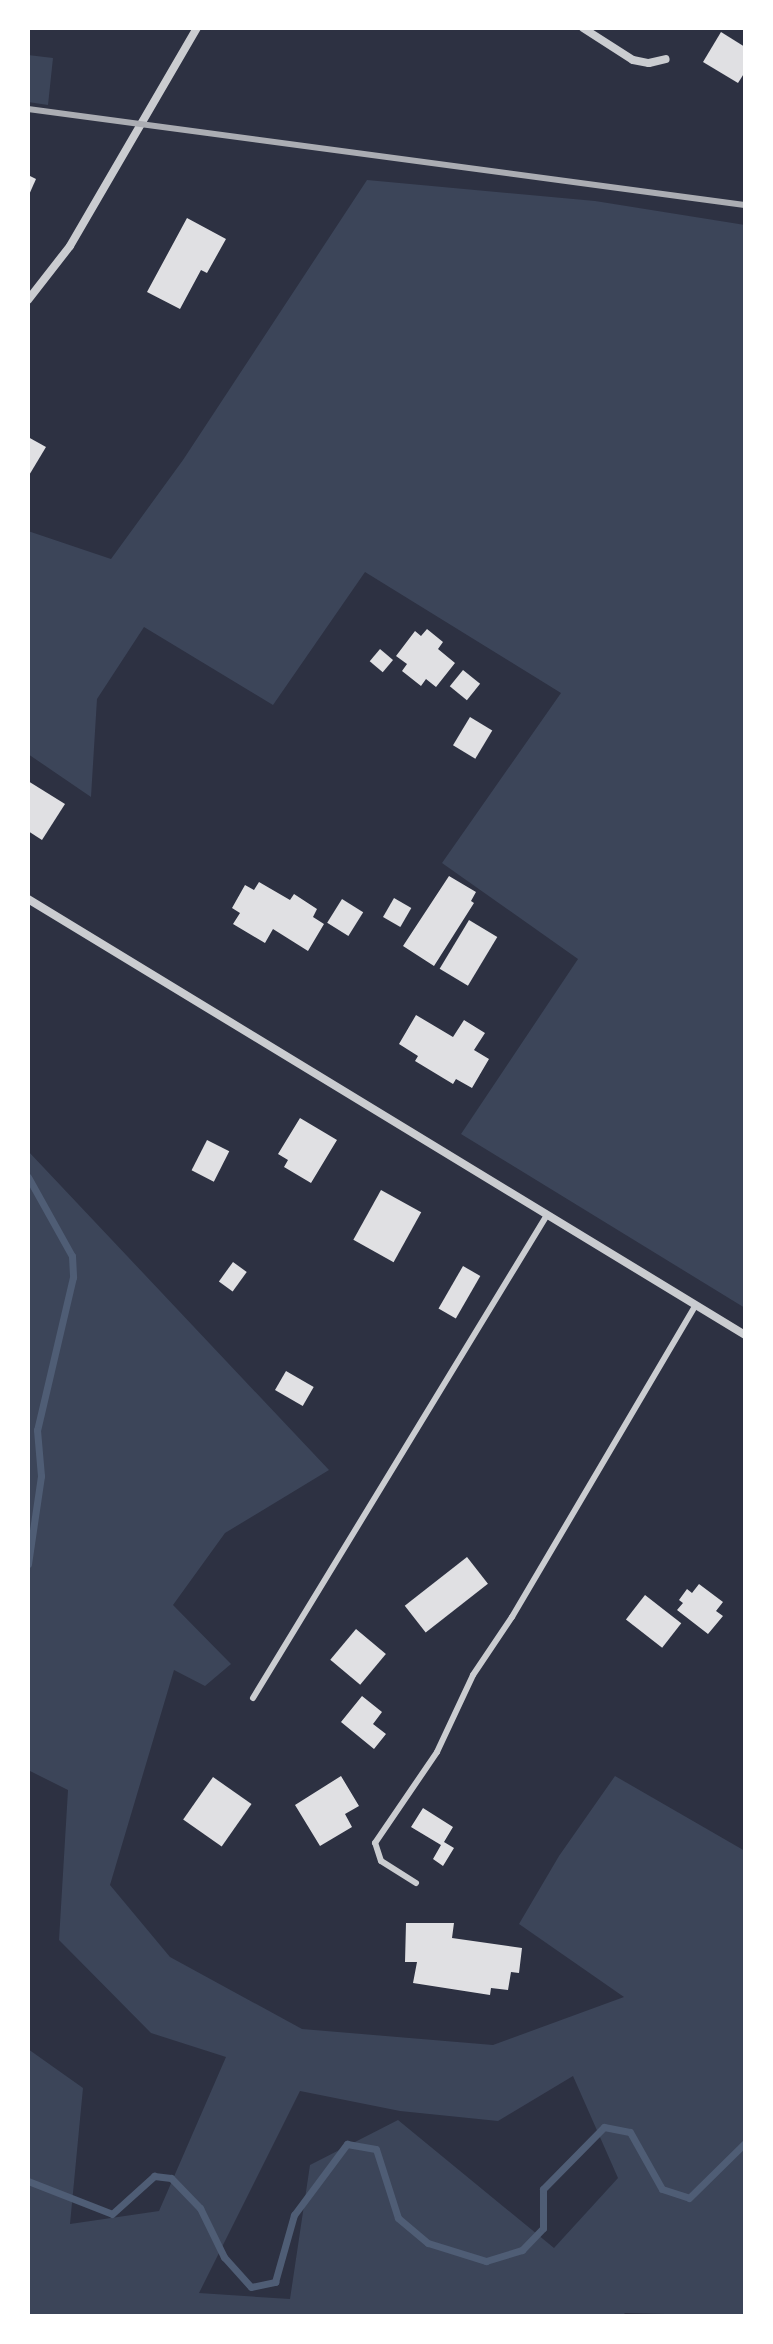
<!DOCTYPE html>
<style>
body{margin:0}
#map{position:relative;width:773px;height:2344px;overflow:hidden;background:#2d3142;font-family:"Zilla Slab",serif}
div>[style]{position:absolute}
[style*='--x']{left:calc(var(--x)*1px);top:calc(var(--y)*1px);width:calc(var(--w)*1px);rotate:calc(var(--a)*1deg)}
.green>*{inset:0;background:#3c4559}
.stream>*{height:7px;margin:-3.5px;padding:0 3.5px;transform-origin:3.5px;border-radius:3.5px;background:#4f5d75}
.building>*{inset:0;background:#e0e0e3;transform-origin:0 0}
.service>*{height:6px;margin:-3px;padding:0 3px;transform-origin:3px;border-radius:3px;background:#caccd0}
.minor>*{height:8px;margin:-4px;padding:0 4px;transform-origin:4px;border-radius:4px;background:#caccd0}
.rail>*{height:6px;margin:-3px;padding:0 3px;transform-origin:3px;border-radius:3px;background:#abadb3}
span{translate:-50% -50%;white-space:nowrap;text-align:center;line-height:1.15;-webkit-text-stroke:8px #fff;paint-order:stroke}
.frame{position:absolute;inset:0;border:30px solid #fff;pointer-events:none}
</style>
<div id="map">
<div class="green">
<div style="clip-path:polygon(28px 55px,53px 58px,48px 105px,28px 102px)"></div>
<div style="clip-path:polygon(367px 180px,595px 201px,745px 225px,745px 1308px,461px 1134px,578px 959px,442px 863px,561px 693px,365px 572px,273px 705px,144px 627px,97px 699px,91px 797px,28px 754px,28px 531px,111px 559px,183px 460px)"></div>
<div style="clip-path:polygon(evenodd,28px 1151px,329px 1470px,225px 1533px,173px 1605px,231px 1664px,205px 1686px,174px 1670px,110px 1885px,170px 1957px,302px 2029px,493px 2045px,624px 1997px,519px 1924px,559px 1856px,615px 1776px,745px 1851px,745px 2316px,625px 2313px,622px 2316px,28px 2316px,28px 2049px,83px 2088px,70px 2224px,159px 2211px,226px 2057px,151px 2033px,59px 1940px,68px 1790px,28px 1770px,28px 1151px,573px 2076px,618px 2178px,554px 2248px,398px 2120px,310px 2165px,290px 2299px,199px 2293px,300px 2091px,400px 2111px,498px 2121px,573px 2076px)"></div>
</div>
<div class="stream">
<div style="--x:28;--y:1177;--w:90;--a:60.9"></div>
<div style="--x:72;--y:1256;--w:21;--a:87"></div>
<div style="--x:73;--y:1277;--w:157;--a:103.2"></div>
<div style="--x:37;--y:1430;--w:46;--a:85"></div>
<div style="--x:41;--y:1476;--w:89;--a:98.4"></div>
<div style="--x:28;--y:2181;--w:90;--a:21.4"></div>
<div style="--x:112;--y:2214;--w:57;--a:-42.1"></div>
<div style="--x:154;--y:2176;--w:17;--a:7"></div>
<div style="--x:171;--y:2178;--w:42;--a:46"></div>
<div style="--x:200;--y:2208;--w:55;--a:63.9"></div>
<div style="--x:224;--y:2257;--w:40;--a:48"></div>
<div style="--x:251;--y:2287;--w:25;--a:-12"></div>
<div style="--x:275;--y:2282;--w:70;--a:-74.2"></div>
<div style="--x:294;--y:2215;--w:89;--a:-53.3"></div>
<div style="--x:347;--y:2144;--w:29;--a:10"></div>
<div style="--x:376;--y:2149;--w:72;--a:72.3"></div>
<div style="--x:398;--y:2218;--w:39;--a:40"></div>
<div style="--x:428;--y:2243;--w:61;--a:17.2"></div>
<div style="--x:486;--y:2261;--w:38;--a:-17"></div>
<div style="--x:522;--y:2250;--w:30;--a:-46"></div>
<div style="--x:543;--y:2228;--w:39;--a:-90"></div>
<div style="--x:543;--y:2189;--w:87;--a:-45.5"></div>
<div style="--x:604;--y:2127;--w:26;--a:11"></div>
<div style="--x:630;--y:2132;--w:65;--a:60.7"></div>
<div style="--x:662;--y:2189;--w:28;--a:18"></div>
<div style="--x:689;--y:2198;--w:78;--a:-44.5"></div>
</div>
<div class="building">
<div style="clip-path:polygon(721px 32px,745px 47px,745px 72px,738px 83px,703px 62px)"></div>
<div style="clip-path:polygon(28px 175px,36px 179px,28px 197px)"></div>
<div style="clip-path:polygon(187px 218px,226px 239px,207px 273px,201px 270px,180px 309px,147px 292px)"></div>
<div style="clip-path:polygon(28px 437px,46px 447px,28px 477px)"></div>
<div style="clip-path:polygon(427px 629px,443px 642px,438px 649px,455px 663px,436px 687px,426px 679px,421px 686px,402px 671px,407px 664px,396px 656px,415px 631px,421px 636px)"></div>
<div style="left:380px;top:649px;width:17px;height:16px;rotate:40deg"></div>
<div style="left:463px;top:670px;width:22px;height:21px;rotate:39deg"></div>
<div style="left:470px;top:717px;width:26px;height:33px;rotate:31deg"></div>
<div style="clip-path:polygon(28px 781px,65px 804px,42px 840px,28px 831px)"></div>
<div style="clip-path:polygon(449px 876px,476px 892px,471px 901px,474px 903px,434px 966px,403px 946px)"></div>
<div style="clip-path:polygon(259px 882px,290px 900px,294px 894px,317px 909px,313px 917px,324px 924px,308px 951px,273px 929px,265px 943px,233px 924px,240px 913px,232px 908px,245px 885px,254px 890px)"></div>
<div style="left:394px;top:898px;width:20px;height:22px;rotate:30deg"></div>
<div style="left:342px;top:899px;width:25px;height:28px;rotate:32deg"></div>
<div style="left:469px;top:920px;width:33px;height:57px;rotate:31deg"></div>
<div style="clip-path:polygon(416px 1015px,453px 1037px,464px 1020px,485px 1033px,474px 1050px,489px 1059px,472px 1088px,456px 1079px,453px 1084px,415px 1061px,418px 1056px,399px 1044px)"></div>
<div style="clip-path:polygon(300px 1118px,337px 1140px,311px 1183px,284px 1167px,288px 1160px,278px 1154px)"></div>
<div style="left:207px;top:1140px;width:25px;height:34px;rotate:27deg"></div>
<div style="left:381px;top:1190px;width:46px;height:57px;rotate:29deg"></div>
<div style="left:233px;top:1262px;width:17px;height:24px;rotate:36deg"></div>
<div style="left:463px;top:1266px;width:20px;height:49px;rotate:30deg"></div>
<div style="left:286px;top:1371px;width:32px;height:22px;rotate:30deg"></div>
<div style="left:467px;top:1557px;width:34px;height:79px;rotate:52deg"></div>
<div style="clip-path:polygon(699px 1584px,723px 1602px,716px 1611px,723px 1616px,708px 1634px,677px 1610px,683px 1603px,679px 1600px,687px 1589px,692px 1593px)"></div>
<div style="left:645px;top:1595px;width:46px;height:31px;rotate:38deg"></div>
<div style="left:356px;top:1629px;width:39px;height:40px;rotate:40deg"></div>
<div style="clip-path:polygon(362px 1696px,382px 1712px,373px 1724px,386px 1734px,374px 1749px,341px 1722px)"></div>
<div style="clip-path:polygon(341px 1776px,359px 1806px,345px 1814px,352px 1827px,320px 1846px,295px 1805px)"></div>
<div style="left:213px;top:1777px;width:47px;height:52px;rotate:35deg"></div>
<div style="clip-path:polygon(423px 1808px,453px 1827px,444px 1842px,454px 1848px,443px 1866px,433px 1859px,441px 1845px,411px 1827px)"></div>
<div style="clip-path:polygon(406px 1923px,454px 1923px,452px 1938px,522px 1948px,519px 1973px,511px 1972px,508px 1990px,491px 1988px,490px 1995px,413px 1983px,417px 1962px,405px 1962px)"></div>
</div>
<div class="service">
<div style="--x:253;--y:1698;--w:565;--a:-58.67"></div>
<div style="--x:416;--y:1883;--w:41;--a:-147.8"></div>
<div style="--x:381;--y:1861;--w:19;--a:-108"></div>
<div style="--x:375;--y:1843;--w:110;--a:-55.7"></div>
<div style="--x:437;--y:1752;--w:85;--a:-64.9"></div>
<div style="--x:473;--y:1675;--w:70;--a:-56.1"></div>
<div style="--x:512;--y:1617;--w:362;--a:-59.5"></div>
</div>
<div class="minor">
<div style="--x:583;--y:28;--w:59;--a:32.6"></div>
<div style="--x:633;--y:60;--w:16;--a:11"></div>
<div style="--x:649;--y:63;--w:17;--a:-13"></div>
<div style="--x:28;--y:300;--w:68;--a:-52.1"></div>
<div style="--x:70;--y:246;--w:252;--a:-59.8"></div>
<div style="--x:28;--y:899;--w:839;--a:31.3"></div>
</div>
<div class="rail">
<div style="--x:28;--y:109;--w:723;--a:7.63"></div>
</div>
<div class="frame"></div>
</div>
